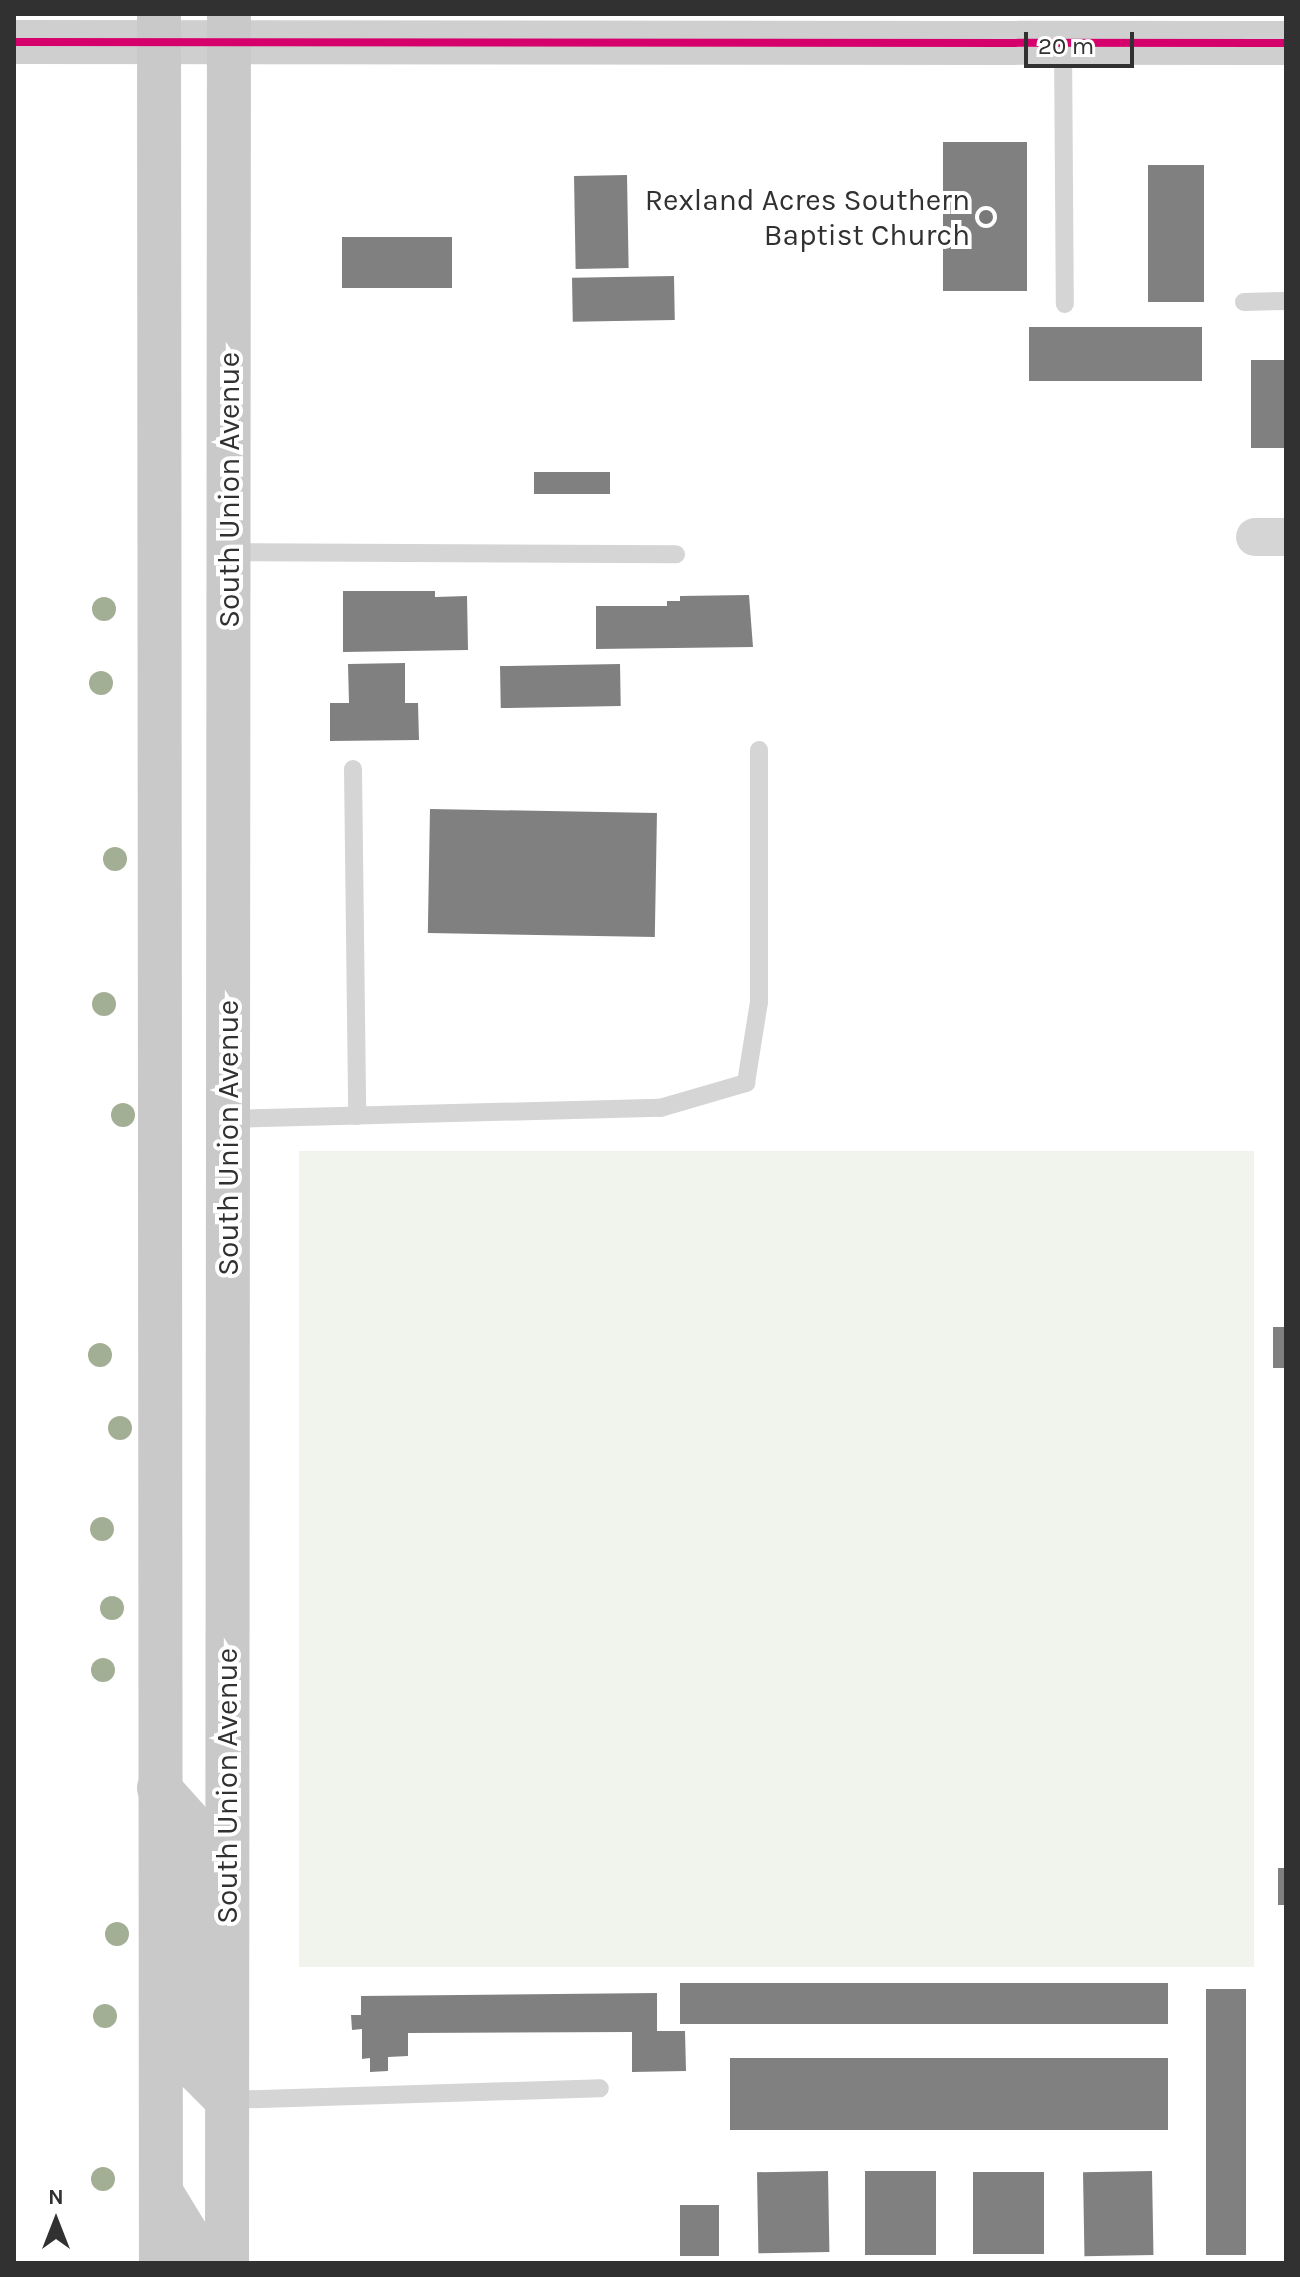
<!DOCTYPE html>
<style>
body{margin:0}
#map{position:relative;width:1300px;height:2277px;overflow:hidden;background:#fff;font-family:Karla,sans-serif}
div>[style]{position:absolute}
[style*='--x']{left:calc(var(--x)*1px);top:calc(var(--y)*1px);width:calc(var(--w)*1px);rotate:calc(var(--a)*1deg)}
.green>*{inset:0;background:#f1f4ec;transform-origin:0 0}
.building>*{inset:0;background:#808080;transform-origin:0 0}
.lane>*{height:18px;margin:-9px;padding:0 9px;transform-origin:9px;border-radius:9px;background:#d5d5d5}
.street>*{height:38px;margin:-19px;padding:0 19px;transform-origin:19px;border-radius:19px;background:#d5d5d5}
.secondary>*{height:44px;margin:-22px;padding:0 22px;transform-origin:22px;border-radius:22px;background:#cfcfcf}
.primary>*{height:44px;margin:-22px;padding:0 22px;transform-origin:22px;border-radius:22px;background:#c9c9c9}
.cycleway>*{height:8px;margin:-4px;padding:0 4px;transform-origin:4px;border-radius:4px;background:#d6006c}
.trees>*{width:24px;height:24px;margin:-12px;border-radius:50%;background:#a3af95}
.dots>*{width:22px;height:22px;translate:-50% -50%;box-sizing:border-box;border:4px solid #fff;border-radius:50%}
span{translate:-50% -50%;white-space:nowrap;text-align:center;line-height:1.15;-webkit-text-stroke:8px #fff;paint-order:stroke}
.poi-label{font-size:30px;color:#313131}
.right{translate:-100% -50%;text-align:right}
.street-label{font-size:30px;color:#313131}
.frame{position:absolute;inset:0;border:16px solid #313131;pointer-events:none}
.north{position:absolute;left:16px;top:2181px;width:80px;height:80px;-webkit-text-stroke:6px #fff;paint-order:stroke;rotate:0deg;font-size:22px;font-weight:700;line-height:32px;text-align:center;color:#313131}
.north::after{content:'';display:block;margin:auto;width:28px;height:36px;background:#313131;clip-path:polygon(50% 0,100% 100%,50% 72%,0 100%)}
.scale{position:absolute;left:1024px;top:32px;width:110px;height:36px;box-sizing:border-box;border:4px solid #313131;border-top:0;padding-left:10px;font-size:24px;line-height:28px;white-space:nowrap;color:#313131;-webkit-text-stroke:6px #fff;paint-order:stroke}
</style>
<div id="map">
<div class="green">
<div style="left:299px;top:1151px;width:955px;height:816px"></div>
</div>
<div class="building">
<div style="left:1027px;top:142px;width:149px;height:84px;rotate:90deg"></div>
<div style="left:1204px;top:165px;width:137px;height:56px;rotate:90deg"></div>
<div style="left:627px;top:175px;width:93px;height:53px;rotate:89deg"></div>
<div style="left:452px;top:237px;width:51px;height:110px;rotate:90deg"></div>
<div style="left:674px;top:276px;width:44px;height:102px;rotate:89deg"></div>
<div style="left:1202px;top:327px;width:54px;height:173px;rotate:90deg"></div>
<div style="left:1286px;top:360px;width:88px;height:35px;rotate:90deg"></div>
<div style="left:610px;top:472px;width:22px;height:76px;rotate:90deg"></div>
<div style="clip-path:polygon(343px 591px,435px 591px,435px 597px,467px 596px,468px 650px,343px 652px)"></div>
<div style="clip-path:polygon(749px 595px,753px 647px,596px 649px,596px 606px,667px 606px,667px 601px,680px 601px,680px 596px)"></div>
<div style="clip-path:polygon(405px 663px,405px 703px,418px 703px,419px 740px,330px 741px,330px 703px,349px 703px,348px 664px)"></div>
<div style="left:620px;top:664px;width:42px;height:120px;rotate:89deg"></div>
<div style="left:430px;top:809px;width:227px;height:124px;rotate:1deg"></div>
<div style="left:1273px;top:1327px;width:13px;height:41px"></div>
<div style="left:1278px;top:1868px;width:8px;height:37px"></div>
<div style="left:1168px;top:1983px;width:41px;height:488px;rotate:90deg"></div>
<div style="left:1206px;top:1989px;width:40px;height:266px"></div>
<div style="clip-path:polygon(657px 1993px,657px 2031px,685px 2031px,686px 2071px,632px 2072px,632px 2032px,408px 2033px,408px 2056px,388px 2057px,388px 2071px,370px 2072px,370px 2058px,362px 2059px,362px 2029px,352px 2030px,351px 2015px,361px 2015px,361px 1996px)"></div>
<div style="left:1168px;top:2058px;width:72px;height:438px;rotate:90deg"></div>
<div style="left:828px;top:2171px;width:81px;height:71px;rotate:89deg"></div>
<div style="left:865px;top:2171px;width:71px;height:84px"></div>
<div style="left:1152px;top:2171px;width:84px;height:69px;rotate:89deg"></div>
<div style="left:973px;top:2172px;width:71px;height:82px"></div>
<div style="left:680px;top:2205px;width:39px;height:51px"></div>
</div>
<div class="lane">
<div style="--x:1063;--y:42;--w:262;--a:89.6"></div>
<div style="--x:1244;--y:302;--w:42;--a:-1.4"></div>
<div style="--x:229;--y:552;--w:447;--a:0.3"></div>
<div style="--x:353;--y:769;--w:347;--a:89.3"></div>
<div style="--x:228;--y:1119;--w:432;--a:-1.5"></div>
<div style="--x:660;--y:1108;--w:90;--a:-16.2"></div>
<div style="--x:746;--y:1083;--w:82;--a:-80.9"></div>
<div style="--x:759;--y:1002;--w:252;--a:-90"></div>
<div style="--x:227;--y:2100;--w:373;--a:-1.8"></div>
</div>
<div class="street">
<div style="--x:1255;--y:537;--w:31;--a:0"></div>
</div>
<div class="secondary">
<div style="--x:14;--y:42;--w:1272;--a:0.05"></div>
</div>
<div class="primary">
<div style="--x:159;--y:14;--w:2249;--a:89.95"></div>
<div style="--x:159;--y:1788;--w:52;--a:48.1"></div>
<div style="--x:194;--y:1827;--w:242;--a:89.5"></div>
<div style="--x:196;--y:2069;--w:37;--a:45"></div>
<div style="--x:161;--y:2192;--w:63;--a:58.6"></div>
<div style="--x:194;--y:2246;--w:17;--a:90"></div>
<div style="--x:227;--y:2263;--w:2249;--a:-89.95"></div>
</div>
<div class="cycleway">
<div style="--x:14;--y:42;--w:1272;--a:0.05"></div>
</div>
<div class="trees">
<div style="left:104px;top:609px"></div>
<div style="left:101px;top:683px"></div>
<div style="left:115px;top:859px"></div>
<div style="left:104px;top:1004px"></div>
<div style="left:123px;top:1115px"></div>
<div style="left:100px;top:1355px"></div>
<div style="left:120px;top:1428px"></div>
<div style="left:102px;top:1529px"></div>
<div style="left:112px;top:1608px"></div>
<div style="left:103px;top:1670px"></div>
<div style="left:117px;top:1934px"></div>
<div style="left:105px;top:2016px"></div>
<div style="left:103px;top:2179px"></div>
</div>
<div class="dots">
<div style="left:986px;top:217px;background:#797979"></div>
</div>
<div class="poi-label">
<span class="right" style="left:970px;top:217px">Rexland Acres Southern<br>Baptist Church</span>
</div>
<div class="street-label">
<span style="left:229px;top:490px;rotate:-90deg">South Union Avenue</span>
<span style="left:228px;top:1138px;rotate:-90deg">South Union Avenue</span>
<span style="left:227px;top:1786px;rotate:-90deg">South Union Avenue</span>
</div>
<div class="frame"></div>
<div class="north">N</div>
<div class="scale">20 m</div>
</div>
